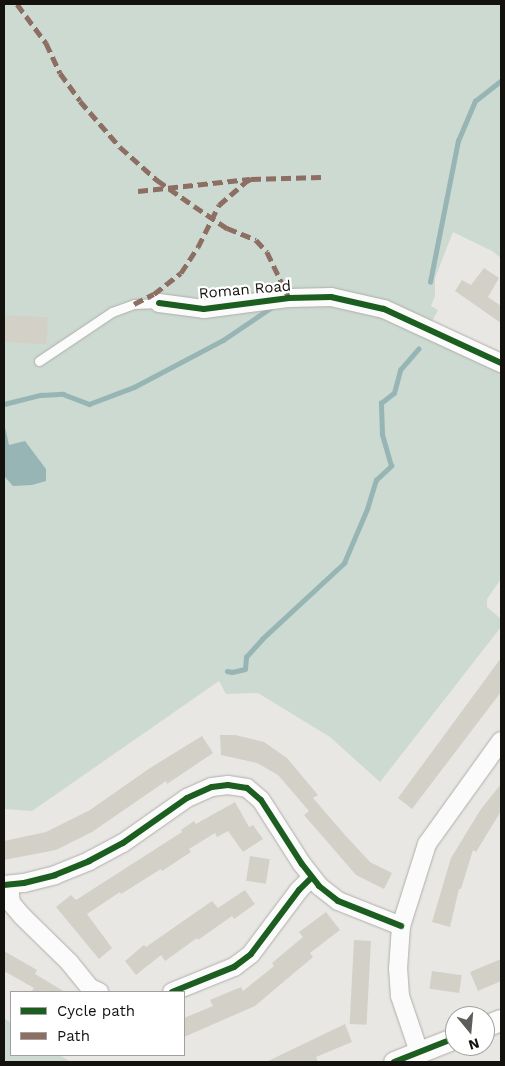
<!DOCTYPE html>
<style>
body{margin:0}
#map{position:relative;width:505px;height:1066px;overflow:hidden;background:#e8e7e3;font-family:"Work Sans",sans-serif}
div>[style]{position:absolute}
[style*='--x']{left:calc(var(--x)*1px);top:calc(var(--y)*1px);width:calc(var(--w)*1px);rotate:calc(var(--a)*1deg)}
.green>*{inset:0;background:#ccdad1}
.water>*{inset:0;background:#96b5b4}
.stream>*{height:4.5px;margin:-2.25px;padding:0 2.25px;transform-origin:2.25px;border-radius:2.25px;background:#96b5b4}
.building>*{inset:0;background:#d3d0c8;transform-origin:0 0}
.roads{filter:drop-shadow(0 0 1px #afaeab) drop-shadow(0 0 1px #afaeab)}
.service>*{height:9px;margin:-4.5px;padding:0 4.5px;transform-origin:4.5px;border-radius:4.5px;background:#fcfbfb}
.minor>*{height:18px;margin:-9px;padding:0 9px;transform-origin:9px;border-radius:9px;background:#fcfbfb}
.tertiary>*{height:21px;margin:-10.5px;padding:0 10.5px;transform-origin:10.5px;border-radius:10.5px;background:#fcfbfb}
.quiet>*{height:5px;margin-top:-2.5px;transform-origin:0;background:repeating-linear-gradient(90deg,#8d6e63 0 10px,transparent 0 15px)}
.cycleway>*{height:6px;margin:-3px;padding:0 3px;transform-origin:3px;border-radius:3px;background:#1b5e20}
span{translate:-50% -50%;white-space:nowrap;text-align:center;line-height:1.15;-webkit-text-stroke:4.5px #fff;paint-order:stroke}
.street-label{font-size:15px;color:#13120f}
.frame{position:absolute;inset:0;border:5px solid #13120f;pointer-events:none}
.legend{position:absolute;left:10px;top:991px;width:175px;height:65px;box-sizing:border-box;background:#fff;border:1px solid #a1a09f;margin:0;padding:6px 9px;list-style:none;font-size:15px;color:#13120f}
.legend li{display:flex;align-items:center;gap:10px;height:25px}
.legend b{width:25px;border:1px solid #a1a09f}
.north{position:absolute;left:445px;top:1006px;width:50px;height:50px;box-sizing:border-box;background:#fff;border:1px solid #a1a09f;border-radius:50%;rotate:163deg;font-size:14px;font-weight:700;line-height:20px;text-align:center;color:#13120f}
.north::after{content:'';display:block;margin:auto;width:18px;height:22px;background:#5e5d59;clip-path:polygon(50% 0,100% 100%,50% 72%,0 100%)}
</style>
<div id="map">
<div class="green">
<div style="clip-path:polygon(4px 4px,501px 4px,501px 258px,492px 251px,453px 232px,435px 278px,435px 296px,431px 306px,438px 310px,430px 325px,403px 314px,402px 327px,408px 325px,501px 368px,501px 579px,487px 599px,487px 607px,501px 619px,501px 627px,380px 782px,330px 737px,258px 693px,226px 694px,219px 681px,32px 811px,4px 809px)"></div>
<div style="clip-path:polygon(4px 1018px,11px 1023px,11px 1055px,59px 1055px,71px 1062px,4px 1062px)"></div>
</div>
<div class="water">
<div style="clip-path:polygon(4px 423px,9px 445px,25px 441px,46px 469px,46px 481px,32px 485px,13px 486px,4px 476px)"></div>
</div>
<div class="stream">
<div style="--x:430;--y:282;--w:144;--a:-78.8"></div>
<div style="--x:458;--y:141;--w:43;--a:-67"></div>
<div style="--x:475;--y:101;--w:33;--a:-38"></div>
<div style="--x:4;--y:404;--w:38;--a:-14"></div>
<div style="--x:41;--y:395;--w:22;--a:-3"></div>
<div style="--x:63;--y:394;--w:28;--a:21"></div>
<div style="--x:89;--y:404;--w:48;--a:-20.7"></div>
<div style="--x:134;--y:387;--w:101;--a:-27.8"></div>
<div style="--x:223;--y:340;--w:59;--a:-34"></div>
<div style="--x:227;--y:671;--w:5;--a:11"></div>
<div style="--x:232;--y:672;--w:13;--a:-13"></div>
<div style="--x:245;--y:669;--w:12;--a:-85"></div>
<div style="--x:246;--y:657;--w:24;--a:-48"></div>
<div style="--x:262;--y:639;--w:112;--a:-42.8"></div>
<div style="--x:344;--y:563;--w:59;--a:-66.9"></div>
<div style="--x:367;--y:509;--w:30;--a:-73"></div>
<div style="--x:376;--y:480;--w:21;--a:-43"></div>
<div style="--x:391;--y:466;--w:33;--a:-106"></div>
<div style="--x:382;--y:434;--w:31;--a:-92"></div>
<div style="--x:381;--y:403;--w:16;--a:-38"></div>
<div style="--x:394;--y:393;--w:24;--a:-75"></div>
<div style="--x:400;--y:370;--w:28;--a:-49"></div>
</div>
<div class="building">
<div style="clip-path:polygon(484px 268px,499px 278px,488px 297px,501px 306px,501px 323px,455px 291px,462px 280px,471px 285px)"></div>
<div style="left:4px;top:315px;width:44px;height:27px;rotate:3deg"></div>
<div style="clip-path:polygon(501px 658px,501px 692px,412px 809px,398px 798px)"></div>
<div style="clip-path:polygon(220px 735px,235px 735px,264px 742px,287px 758px,318px 795px,313px 798px,345px 835px,370px 862px,392px 873px,384px 889px,356px 875px,304px 815px,309px 811px,278px 775px,257px 763px,221px 755px)"></div>
<div style="clip-path:polygon(202px 736px,213px 753px,167px 784px,166px 781px,92px 832px,56px 850px,4px 860px,4px 841px,46px 832px,90px 810px,150px 768px)"></div>
<div style="clip-path:polygon(501px 784px,501px 811px,476px 852px,473px 850px,461px 889px,459px 889px,450px 927px,432px 922px,451px 858px,481px 809px)"></div>
<div style="clip-path:polygon(235px 802px,249px 827px,253px 825px,263px 839px,243px 852px,228px 831px,217px 837px,215px 833px,189px 849px,191px 852px,162px 871px,161px 869px,121px 894px,120px 892px,87px 914px,112px 948px,99px 959px,56px 907px,71px 895px,76px 900px,182px 832px,181px 830px,194px 821px,196px 824px)"></div>
<div style="left:250px;top:856px;width:20px;height:25px;rotate:9deg"></div>
<div style="clip-path:polygon(245px 890px,255px 904px,234px 919px,232px 916px,198px 940px,197px 938px,165px 961px,161px 955px,136px 975px,125px 961px,144px 945px,146px 947px,212px 901px,218px 908px)"></div>
<div style="clip-path:polygon(326px 912px,340px 930px,310px 953px,313px 957px,255px 1006px,184px 1037px,184px 1018px,213px 1006px,210px 1000px,241px 987px,243px 991px,274px 966px,272px 963px,303px 937px,299px 932px)"></div>
<div style="left:354px;top:940px;width:17px;height:84px;rotate:3deg"></div>
<div style="clip-path:polygon(4px 951px,37px 970px,35px 974px,65px 992px,31px 992px,34px 988px,4px 971px)"></div>
<div style="clip-path:polygon(501px 959px,501px 981px,478px 991px,470px 972px)"></div>
<div style="left:432px;top:971px;width:30px;height:18px;rotate:8deg"></div>
<div style="clip-path:polygon(345px 1024px,352px 1042px,316px 1057px,318px 1062px,266px 1062px)"></div>
</div>
<div class="roads">
<div class="service">
<div style="--x:39;--y:361;--w:88;--a:-33.9"></div>
<div style="--x:112;--y:312;--w:23;--a:-20"></div>
<div style="--x:134;--y:304;--w:25;--a:-2"></div>
</div>
<div class="minor">
<div style="--x:159;--y:303;--w:45;--a:7.6"></div>
<div style="--x:204;--y:309;--w:86;--a:-7.4"></div>
<div style="--x:289;--y:298;--w:42;--a:-1.4"></div>
<div style="--x:331;--y:297;--w:54;--a:12.8"></div>
<div style="--x:384;--y:309;--w:129;--a:24.8"></div>
<div style="--x:4;--y:885;--w:20;--a:-6"></div>
<div style="--x:24;--y:883;--w:32;--a:-14"></div>
<div style="--x:55;--y:875;--w:37;--a:-22"></div>
<div style="--x:89;--y:861;--w:38;--a:-28"></div>
<div style="--x:123;--y:843;--w:78;--a:-35.1"></div>
<div style="--x:187;--y:798;--w:27;--a:-24"></div>
<div style="--x:212;--y:787;--w:16;--a:-7"></div>
<div style="--x:228;--y:785;--w:19;--a:9"></div>
<div style="--x:247;--y:788;--w:18;--a:41"></div>
<div style="--x:261;--y:800;--w:76;--a:57.4"></div>
<div style="--x:302;--y:864;--w:28;--a:52"></div>
<div style="--x:319;--y:886;--w:24;--a:38"></div>
<div style="--x:338;--y:901;--w:68;--a:21.6"></div>
<div style="--x:9;--y:885;--w:18;--a:84"></div>
<div style="--x:11;--y:903;--w:17;--a:50"></div>
<div style="--x:22;--y:916;--w:66;--a:44.4"></div>
<div style="--x:69;--y:962;--w:33;--a:51"></div>
<div style="--x:90;--y:988;--w:10;--a:24"></div>
<div style="--x:172;--y:992;--w:67;--a:-22"></div>
<div style="--x:234;--y:967;--w:21;--a:-37"></div>
<div style="--x:251;--y:954;--w:80;--a:-53.1"></div>
<div style="--x:299;--y:890;--w:18;--a:-45"></div>
<div style="--x:419;--y:1052;--w:59;--a:-108.7"></div>
<div style="--x:400;--y:996;--w:27;--a:-94"></div>
<div style="--x:398;--y:969;--w:43;--a:-86"></div>
<div style="--x:401;--y:926;--w:86;--a:-72.4"></div>
<div style="--x:427;--y:844;--w:127;--a:-54.3"></div>
</div>
<div class="tertiary">
<div style="--x:485;--y:1026;--w:17;--a:-21"></div>
<div style="--x:394;--y:1062;--w:66;--a:-21.5"></div>
</div>
</div>
<div class="quiet">
<div style="--x:17;--y:4;--w:49;--a:53.4"></div>
<div style="--x:46;--y:43;--w:33;--a:65"></div>
<div style="--x:60;--y:73;--w:34;--a:54"></div>
<div style="--x:80;--y:101;--w:61;--a:49"></div>
<div style="--x:120;--y:147;--w:50;--a:41.7"></div>
<div style="--x:157;--y:180;--w:45;--a:35.1"></div>
<div style="--x:194;--y:206;--w:40;--a:34"></div>
<div style="--x:227;--y:228;--w:31;--a:22"></div>
<div style="--x:256;--y:240;--w:16;--a:47"></div>
<div style="--x:267;--y:252;--w:51;--a:64.4"></div>
<div style="--x:138;--y:191;--w:112;--a:-6.2"></div>
<div style="--x:134;--y:304;--w:22;--a:-27"></div>
<div style="--x:154;--y:294;--w:34;--a:-38"></div>
<div style="--x:181;--y:273;--w:31;--a:-57"></div>
<div style="--x:198;--y:247;--w:47;--a:-63.4"></div>
<div style="--x:219;--y:205;--w:35;--a:-41"></div>
<div style="--x:245;--y:182;--w:7;--a:-27"></div>
<div style="--x:251;--y:179;--w:70;--a:-1.6"></div>
</div>
<div class="cycleway">
<div style="--x:159;--y:303;--w:45;--a:7.6"></div>
<div style="--x:204;--y:309;--w:86;--a:-7.4"></div>
<div style="--x:289;--y:298;--w:42;--a:-1.4"></div>
<div style="--x:331;--y:297;--w:54;--a:12.8"></div>
<div style="--x:384;--y:309;--w:129;--a:24.8"></div>
<div style="--x:4;--y:885;--w:20;--a:-6"></div>
<div style="--x:24;--y:883;--w:32;--a:-14"></div>
<div style="--x:55;--y:875;--w:37;--a:-22"></div>
<div style="--x:89;--y:861;--w:38;--a:-28"></div>
<div style="--x:123;--y:843;--w:78;--a:-35.1"></div>
<div style="--x:187;--y:798;--w:27;--a:-24"></div>
<div style="--x:212;--y:787;--w:16;--a:-7"></div>
<div style="--x:228;--y:785;--w:19;--a:9"></div>
<div style="--x:247;--y:788;--w:18;--a:41"></div>
<div style="--x:261;--y:800;--w:76;--a:57.4"></div>
<div style="--x:302;--y:864;--w:28;--a:52"></div>
<div style="--x:319;--y:886;--w:24;--a:38"></div>
<div style="--x:338;--y:901;--w:68;--a:21.6"></div>
<div style="--x:172;--y:992;--w:67;--a:-22"></div>
<div style="--x:234;--y:967;--w:21;--a:-37"></div>
<div style="--x:251;--y:954;--w:80;--a:-53.1"></div>
<div style="--x:299;--y:890;--w:18;--a:-45"></div>
<div style="--x:394;--y:1062;--w:66;--a:-21.5"></div>
</div>
<div class="street-label">
<span style="left:245px;top:290px;rotate:-5deg">Roman Road</span>
</div>
<div class="frame"></div>
<ul class="legend">
<li><b style="height:6px;background:#1b5e20"></b>Cycle path</li>
<li><b style="height:6px;background:#8d6e63"></b>Path</li>
</ul>
<div class="north">N</div>
</div>
